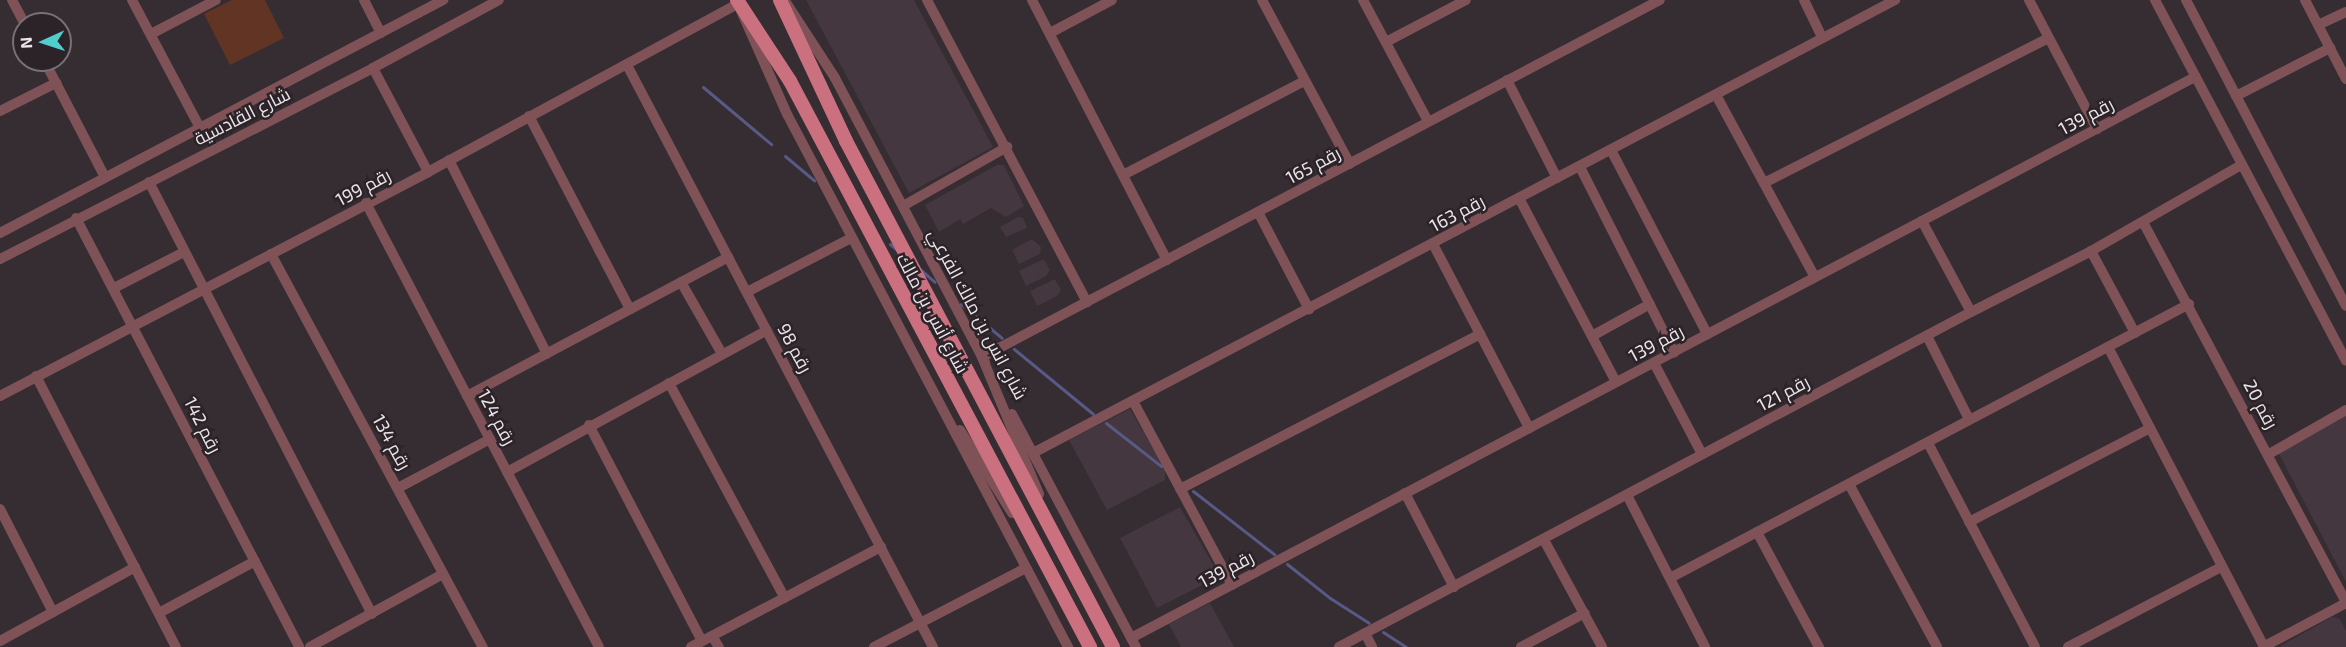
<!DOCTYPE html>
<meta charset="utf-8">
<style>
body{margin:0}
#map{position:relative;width:2346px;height:647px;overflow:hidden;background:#352d32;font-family:"Exo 2",Cairo,sans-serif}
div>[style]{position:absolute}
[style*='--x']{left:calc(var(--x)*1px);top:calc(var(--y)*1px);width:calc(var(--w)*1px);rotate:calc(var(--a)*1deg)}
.built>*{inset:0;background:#44373f}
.green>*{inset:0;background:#623424}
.stream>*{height:3px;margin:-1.5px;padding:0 1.5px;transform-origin:1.5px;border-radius:1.5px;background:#585987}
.minor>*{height:10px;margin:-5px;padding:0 5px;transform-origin:5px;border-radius:5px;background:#7f5258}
.major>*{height:14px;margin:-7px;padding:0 7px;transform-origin:7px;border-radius:7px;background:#cb707e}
span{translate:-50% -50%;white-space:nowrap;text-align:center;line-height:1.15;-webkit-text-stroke:5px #2b2328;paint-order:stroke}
.street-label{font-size:18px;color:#e9e4e7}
.north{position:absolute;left:12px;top:12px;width:60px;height:60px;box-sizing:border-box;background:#2b2328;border:2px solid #777074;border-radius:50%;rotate:267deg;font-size:16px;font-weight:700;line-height:24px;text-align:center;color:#e9e4e7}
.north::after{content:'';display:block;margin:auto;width:21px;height:27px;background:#52cdcd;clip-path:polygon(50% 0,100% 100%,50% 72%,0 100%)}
</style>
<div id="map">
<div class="built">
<div style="clip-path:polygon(806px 0,914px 0,993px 147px,909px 193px)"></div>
<div style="clip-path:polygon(997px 165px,1004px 165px,1024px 206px,1006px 217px,991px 208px,963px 224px,960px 219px,939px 232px,925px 205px)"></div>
<div style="clip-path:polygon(1018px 217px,1023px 218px,1027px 228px,1006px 237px,1000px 227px)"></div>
<div style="clip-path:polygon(1032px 239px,1041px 247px,1040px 254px,1019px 264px,1012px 250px)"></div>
<div style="clip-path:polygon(1044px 259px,1050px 270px,1046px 276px,1026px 286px,1019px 271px)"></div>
<div style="clip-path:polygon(1055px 279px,1061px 290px,1057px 296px,1037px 306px,1030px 291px)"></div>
<div style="clip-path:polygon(1130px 409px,1165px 470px,1165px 480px,1107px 510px,1069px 440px)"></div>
<div style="clip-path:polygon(2346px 414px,2346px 582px,2278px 452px)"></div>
<div style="clip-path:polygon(1180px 507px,1215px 568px,1216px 578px,1157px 608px,1120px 538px)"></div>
<div style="clip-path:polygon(1210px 603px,1234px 647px,1181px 647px,1169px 624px)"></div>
<div style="clip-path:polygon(2332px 617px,2340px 619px,2346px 631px,2346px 647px,2279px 647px)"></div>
</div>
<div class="green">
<div style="clip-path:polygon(232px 0,265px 0,284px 38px,230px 65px,204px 14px)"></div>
</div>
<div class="stream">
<div style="--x:703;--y:87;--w:89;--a:40"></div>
<div style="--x:785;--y:156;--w:38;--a:40"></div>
<div style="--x:890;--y:244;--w:9;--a:41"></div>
<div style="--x:921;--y:270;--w:18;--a:41"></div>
<div style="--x:961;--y:304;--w:53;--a:39.7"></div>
<div style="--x:1014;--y:349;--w:102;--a:39.4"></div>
<div style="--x:1106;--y:423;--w:70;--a:38"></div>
<div style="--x:1193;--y:491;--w:103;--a:37.9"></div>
<div style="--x:1287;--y:564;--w:55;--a:38.3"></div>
<div style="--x:1330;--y:598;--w:46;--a:32.7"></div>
<div style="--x:1383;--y:632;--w:27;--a:33"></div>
</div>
<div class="minor">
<div style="--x:12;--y:0;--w:27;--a:62"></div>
<div style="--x:132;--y:0;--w:145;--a:62"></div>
<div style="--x:364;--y:0;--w:37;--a:63"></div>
<div style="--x:927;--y:0;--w:342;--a:62.1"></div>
<div style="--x:1032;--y:0;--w:293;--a:62.6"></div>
<div style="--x:1262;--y:0;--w:186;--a:61.8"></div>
<div style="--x:1363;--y:0;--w:137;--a:61.8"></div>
<div style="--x:1804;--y:0;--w:41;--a:64.1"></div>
<div style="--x:2029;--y:0;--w:146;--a:62.2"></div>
<div style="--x:2155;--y:0;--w:408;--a:62.1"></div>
<div style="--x:2186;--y:0;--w:345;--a:62.4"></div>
<div style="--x:2305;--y:0;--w:89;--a:62.6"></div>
<div style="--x:787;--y:4;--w:88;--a:57"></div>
<div style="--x:835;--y:78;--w:322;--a:62.2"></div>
<div style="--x:2318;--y:25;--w:31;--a:-25"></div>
<div style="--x:1050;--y:33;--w:70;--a:-28"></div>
<div style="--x:151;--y:34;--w:73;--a:-27.6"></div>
<div style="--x:1386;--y:42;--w:90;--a:-27.7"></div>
<div style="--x:44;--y:60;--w:132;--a:62.5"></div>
<div style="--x:627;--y:65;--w:658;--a:62.27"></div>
<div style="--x:373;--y:68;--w:118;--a:62.1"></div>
<div style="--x:1507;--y:80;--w:110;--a:63"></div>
<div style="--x:1716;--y:95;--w:207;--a:61.5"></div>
<div style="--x:2236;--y:96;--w:106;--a:-27.1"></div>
<div style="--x:0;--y:111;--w:63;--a:-26.6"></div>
<div style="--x:529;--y:116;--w:218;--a:62.4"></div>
<div style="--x:1611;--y:150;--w:208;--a:62.4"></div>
<div style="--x:449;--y:160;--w:217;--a:63.2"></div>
<div style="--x:1580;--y:167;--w:208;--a:63.1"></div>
<div style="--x:1123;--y:175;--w:204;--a:-27.4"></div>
<div style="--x:149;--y:182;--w:486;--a:62.7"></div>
<div style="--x:1764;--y:183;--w:319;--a:-27"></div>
<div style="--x:1519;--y:198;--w:208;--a:62.2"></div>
<div style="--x:366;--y:203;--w:501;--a:62.31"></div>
<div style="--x:903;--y:206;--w:120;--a:-29.6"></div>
<div style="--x:1258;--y:212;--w:110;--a:62.3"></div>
<div style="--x:76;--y:218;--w:483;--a:62.5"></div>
<div style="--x:1922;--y:221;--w:103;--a:61.7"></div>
<div style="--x:2143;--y:222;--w:431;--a:61.9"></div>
<div style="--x:0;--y:233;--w:501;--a:-27.74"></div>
<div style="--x:1433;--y:244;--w:208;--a:62.4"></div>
<div style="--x:2091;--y:251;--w:93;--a:61.8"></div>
<div style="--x:271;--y:254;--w:447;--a:61.7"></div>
<div style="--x:0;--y:259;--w:419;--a:-27.1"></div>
<div style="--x:373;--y:68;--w:143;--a:-28.4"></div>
<div style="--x:681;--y:282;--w:83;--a:60.3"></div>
<div style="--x:114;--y:288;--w:79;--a:-27.2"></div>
<div style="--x:747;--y:292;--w:117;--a:-27.4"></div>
<div style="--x:1592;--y:336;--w:66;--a:-28.9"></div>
<div style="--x:1927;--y:336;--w:93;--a:63.2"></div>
<div style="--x:2108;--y:347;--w:338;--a:62.5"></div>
<div style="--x:1654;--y:363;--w:103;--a:62.2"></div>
<div style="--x:36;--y:376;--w:305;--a:62.7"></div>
<div style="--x:669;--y:383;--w:244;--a:61.7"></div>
<div style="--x:0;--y:396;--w:483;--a:-27.6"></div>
<div style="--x:428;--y:172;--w:353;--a:-28.5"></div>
<div style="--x:738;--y:4;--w:120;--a:66"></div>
<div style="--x:787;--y:114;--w:603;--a:62.2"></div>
<div style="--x:467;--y:396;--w:296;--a:-28"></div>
<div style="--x:1133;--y:401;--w:209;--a:61.7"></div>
<div style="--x:1012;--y:414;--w:264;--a:62"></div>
<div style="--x:589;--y:425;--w:244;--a:62.4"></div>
<div style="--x:960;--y:430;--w:98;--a:57.9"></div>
<div style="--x:1928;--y:443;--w:230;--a:62.3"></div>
<div style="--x:1033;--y:453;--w:974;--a:-27.72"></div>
<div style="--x:2269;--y:454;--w:89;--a:-29.7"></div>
<div style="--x:507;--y:472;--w:296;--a:-28.6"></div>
<div style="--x:1849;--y:484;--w:185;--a:61.6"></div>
<div style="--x:398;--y:488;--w:104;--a:-28"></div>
<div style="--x:1180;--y:489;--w:338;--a:-27.3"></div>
<div style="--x:1405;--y:493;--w:106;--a:62.5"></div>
<div style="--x:1039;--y:494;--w:148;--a:-112.6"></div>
<div style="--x:982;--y:357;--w:766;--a:-27.77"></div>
<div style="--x:1627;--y:495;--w:171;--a:62.8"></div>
<div style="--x:0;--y:509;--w:116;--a:62.8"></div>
<div style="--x:1969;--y:522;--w:204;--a:-27.4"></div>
<div style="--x:1757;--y:532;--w:131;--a:61.7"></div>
<div style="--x:1544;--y:540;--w:122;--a:61.5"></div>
<div style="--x:1670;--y:578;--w:587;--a:-27.83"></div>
<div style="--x:159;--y:613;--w:109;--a:-28.4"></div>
<div style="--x:1365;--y:633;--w:16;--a:63"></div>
<div style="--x:712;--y:636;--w:13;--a:58"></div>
<div style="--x:1131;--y:638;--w:1203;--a:-27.8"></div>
<div style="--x:0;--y:641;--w:154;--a:-28.7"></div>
<div style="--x:310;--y:647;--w:152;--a:-28.8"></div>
<div style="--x:691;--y:647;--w:215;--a:-27.8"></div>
<div style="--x:874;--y:647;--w:171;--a:-27.5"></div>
<div style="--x:1339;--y:647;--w:715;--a:-27.93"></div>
<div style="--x:1971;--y:312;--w:135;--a:-26.9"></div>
<div style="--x:2091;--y:251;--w:173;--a:-29.8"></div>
<div style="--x:1521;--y:647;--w:72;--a:-28"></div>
<div style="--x:2068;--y:647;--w:173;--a:-27.6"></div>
<div style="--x:2263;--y:647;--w:94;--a:-27.9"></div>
</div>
<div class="major">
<div style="--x:737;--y:0;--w:97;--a:56.8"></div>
<div style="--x:790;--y:81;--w:641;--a:62.07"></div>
<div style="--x:780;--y:0;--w:156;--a:64.9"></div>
<div style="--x:846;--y:141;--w:572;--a:62.18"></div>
</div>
<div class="street-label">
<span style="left:242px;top:116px;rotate:-27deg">شارع القادسية</span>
<span style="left:2086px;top:116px;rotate:-28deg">رقم 139</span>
<span style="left:1313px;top:165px;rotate:-28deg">رقم 165</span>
<span style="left:363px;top:187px;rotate:-28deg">رقم 199</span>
<span style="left:1457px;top:213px;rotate:-28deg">رقم 163</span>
<span style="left:933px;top:313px;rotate:62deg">شارع أنس بن مالك</span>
<span style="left:978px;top:314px;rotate:62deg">شارع انس بن مالك الفرعي</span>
<span style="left:1656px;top:343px;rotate:-28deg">رقم 139</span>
<span style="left:795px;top:348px;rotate:62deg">رقم 98</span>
<span style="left:1783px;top:393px;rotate:-28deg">رقم 121</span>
<span style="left:2261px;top:404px;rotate:62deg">رقم 20</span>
<span style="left:497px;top:417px;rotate:62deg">رقم 124</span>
<span style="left:203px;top:425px;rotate:63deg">رقم 142</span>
<span style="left:392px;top:442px;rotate:61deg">رقم 134</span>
<span style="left:1226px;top:569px;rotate:-28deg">رقم 139</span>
</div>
<div class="north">N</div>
</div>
